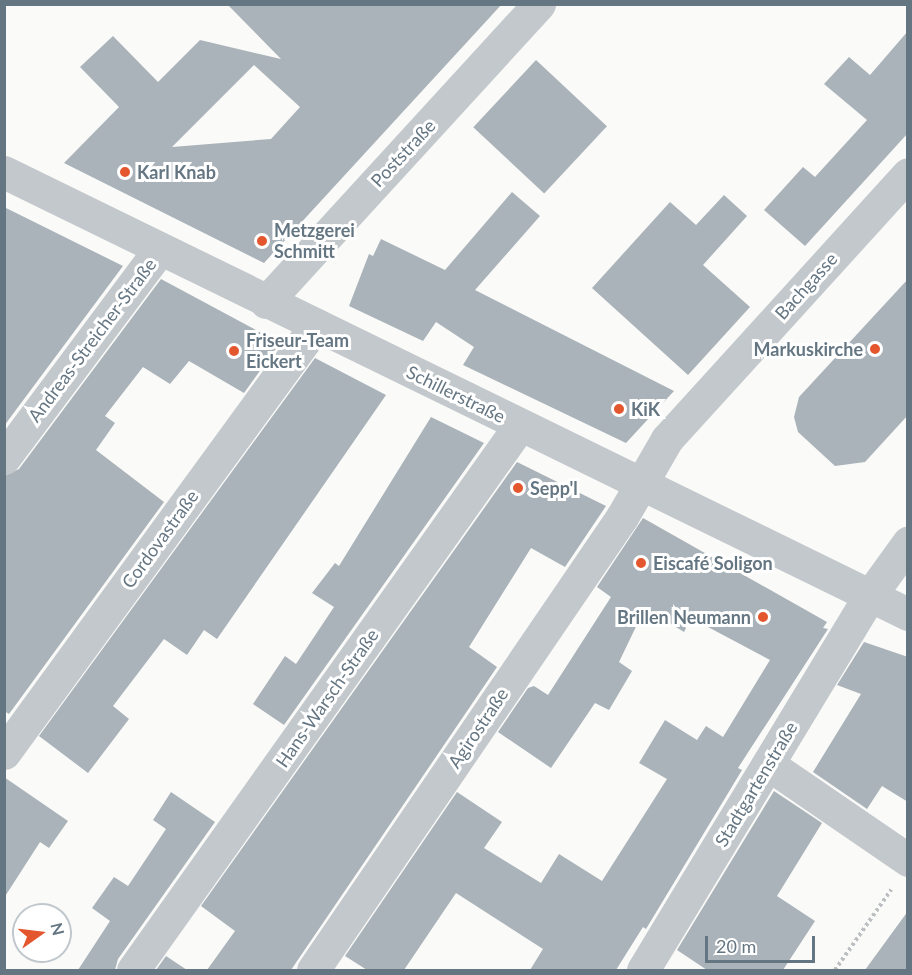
<!DOCTYPE html>
<meta charset="utf-8">
<style>
body{margin:0}
#map{position:relative;width:912px;height:975px;overflow:hidden;background:#fafaf8;font-family:Lato,sans-serif}
div>[style]{position:absolute}
[style*='--x']{left:calc(var(--x)*1px);top:calc(var(--y)*1px);width:calc(var(--w)*1px);rotate:calc(var(--a)*1deg)}
.building>*{inset:0;background:#aab3b9;transform-origin:0 0}
.path>*{height:4px;margin-top:-2px;transform-origin:0;background:repeating-linear-gradient(90deg,#bbbfc2 0 3px,transparent 0 6px)}
.minor>*{height:33px;margin:-16.5px;padding:0 16.5px;transform-origin:16.5px;border-radius:16.5px;background:#c3c8cc}
.tertiary>*{height:33px;margin:-16.5px;padding:0 16.5px;transform-origin:16.5px;border-radius:16.5px;background:#c3c8cc}
.dots>*{width:16px;height:16px;translate:-50% -50%;box-sizing:border-box;border:3px solid #fff;border-radius:50%}
span{translate:-50% -50%;white-space:nowrap;text-align:center;line-height:1.15;-webkit-text-stroke:6px #fff;paint-order:stroke}
.street-label{font-size:18px;color:#657683}
.poi-label{font-size:18px;color:#657683;font-weight:700}
.left{translate:0 -50%;text-align:left}
.right{translate:-100% -50%;text-align:right}
.frame{position:absolute;inset:0;border:6px solid #657683;pointer-events:none}
.north{position:absolute;left:12px;top:903px;width:60px;height:60px;box-sizing:border-box;background:#fff;border:2px solid #c1c8cd;border-radius:50%;rotate:76deg;font-size:16px;font-weight:700;line-height:24px;text-align:center;color:#657683}
.north::after{content:'';display:block;margin:auto;width:21px;height:27px;background:#e4572e;clip-path:polygon(50% 0,100% 100%,50% 72%,0 100%)}
.scale{position:absolute;left:705px;top:936px;width:110px;height:27px;box-sizing:border-box;border:3px solid #657683;border-top:0;padding-left:8px;font-size:18px;line-height:21px;white-space:nowrap;color:#657683;-webkit-text-stroke:4px #fff;paint-order:stroke}
</style>
<div id="map">
<div class="building">
<div style="clip-path:polygon(evenodd,227px 4px,502px 4px,264px 263px,64px 163px,119px 107px,80px 67px,113px 36px,158px 82px,200px 40px,281px 59px,227px 4px,254px 65px,300px 107px,271px 139px,172px 147px,254px 65px)"></div>
<div style="clip-path:polygon(908px 31px,908px 133px,805px 246px,764px 210px,803px 167px,815px 177px,867px 120px,824px 84px,849px 57px,870px 75px)"></div>
<div style="left:536px;top:60px;width:97px;height:92px;rotate:43deg"></div>
<div style="clip-path:polygon(512px 192px,540px 216px,475px 290px,674px 391px,626px 443px,463px 365px,474px 347px,436px 322px,423px 341px,349px 306px,369px 254px,373px 256px,381px 239px,445px 270px)"></div>
<div style="clip-path:polygon(724px 195px,747px 216px,703px 265px,750px 307px,688px 375px,592px 288px,670px 202px,696px 225px)"></div>
<div style="clip-path:polygon(4px 207px,123px 266px,4px 426px)"></div>
<div style="clip-path:polygon(161px 279px,280px 343px,244px 393px,189px 361px,170px 384px,143px 367px,105px 416px,115px 423px,96px 450px,164px 502px,9px 714px,4px 711px,4px 476px,19px 469px)"></div>
<div style="clip-path:polygon(908px 279px,908px 415px,865px 462px,835px 466px,798px 432px,794px 417px,799px 397px)"></div>
<div style="clip-path:polygon(315px 358px,386px 395px,217px 639px,204px 630px,187px 655px,164px 639px,113px 706px,129px 719px,88px 773px,39px 736px)"></div>
<div style="clip-path:polygon(431px 417px,484px 443px,284px 725px,253px 704px,285px 656px,296px 664px,334px 607px,312px 593px,335px 563px,339px 566px)"></div>
<div style="clip-path:polygon(517px 462px,606px 506px,565px 567px,531px 548px,469px 647px,497px 667px,291px 970px,207px 970px,235px 931px,201px 906px)"></div>
<div style="clip-path:polygon(643px 518px,827px 622px,823px 628px,828px 629px,738px 768px,742px 770px,646px 929px,643px 927px,616px 970px,530px 970px,543px 949px,456px 893px,404px 970px,367px 970px,345px 956px,457px 792px,502px 822px,484px 848px,541px 883px,559px 854px,602px 881px,667px 779px,639px 763px,665px 720px,697px 740px,706px 726px,723px 737px,770px 660px,691px 618px,684px 632px,645px 608px,619px 662px,632px 671px,609px 710px,595px 703px,551px 768px,498px 732px,528px 688px,534px 686px,548px 695px,611px 597px,597px 587px)"></div>
<div style="clip-path:polygon(864px 642px,908px 657px,908px 802px,882px 786px,867px 809px,813px 772px,861px 694px,837px 685px)"></div>
<div style="clip-path:polygon(4px 777px,68px 821px,49px 848px,40px 842px,4px 898px)"></div>
<div style="clip-path:polygon(774px 791px,822px 823px,777px 896px,815px 921px,783px 970px,707px 970px,677px 950px)"></div>
<div style="clip-path:polygon(171px 792px,215px 822px,118px 959px,115px 970px,78px 970px,110px 921px,92px 908px,114px 877px,128px 886px,166px 829px,153px 820px)"></div>
<div style="clip-path:polygon(908px 911px,908px 970px,865px 970px)"></div>
<div style="clip-path:polygon(166px 956px,187px 970px,156px 970px)"></div>
</div>
<div class="path">
<div style="--x:835;--y:970;--w:98;--a:-55"></div>
</div>
<div class="minor">
<div style="--x:266;--y:302;--w:404;--a:-47.5"></div>
<div style="--x:4;--y:458;--w:259;--a:-53.3"></div>
<div style="--x:4;--y:753;--w:530;--a:-53.91"></div>
<div style="--x:768;--y:764;--w:170;--a:34.4"></div>
<div style="--x:133;--y:970;--w:668;--a:-54.62"></div>
<div style="--x:313;--y:970;--w:548;--a:-55.7"></div>
<div style="--x:622;--y:517;--w:90;--a:-60"></div>
<div style="--x:667;--y:439;--w:358;--a:-47.7"></div>
<div style="--x:643;--y:970;--w:436;--a:-58.8"></div>
<div style="--x:869;--y:597;--w:67;--a:-54.2"></div>
</div>
<div class="tertiary">
<div style="--x:4;--y:172;--w:1006;--a:26.06"></div>
</div>
<div class="dots">
<div style="left:125px;top:172px;background:#e4572e"></div>
<div style="left:262px;top:241px;background:#e4572e"></div>
<div style="left:875px;top:349px;background:#e4572e"></div>
<div style="left:234px;top:351px;background:#e4572e"></div>
<div style="left:619px;top:409px;background:#e4572e"></div>
<div style="left:518px;top:488px;background:#e4572e"></div>
<div style="left:641px;top:563px;background:#e4572e"></div>
<div style="left:763px;top:617px;background:#e4572e"></div>
</div>
<div class="street-label">
<span style="left:403px;top:153px;rotate:-47deg">Poststraße</span>
<span style="left:806px;top:286px;rotate:-48deg">Bachgasse</span>
<span style="left:92px;top:340px;rotate:-53deg">Andreas-Streicher-Straße</span>
<span style="left:456px;top:394px;rotate:26deg">Schillerstraße</span>
<span style="left:160px;top:539px;rotate:-54deg">Cordovastraße</span>
<span style="left:327px;top:698px;rotate:-55deg">Hans-Warsch-Straße</span>
<span style="left:478px;top:728px;rotate:-56deg">Agirostraße</span>
<span style="left:756px;top:784px;rotate:-59deg">Stadtgartenstraße</span>
</div>
<div class="poi-label">
<span class="left" style="left:137px;top:172px">Karl Knab</span>
<span class="left" style="left:274px;top:241px">Metzgerei<br>Schmitt</span>
<span class="left" style="left:246px;top:351px">Friseur-Team<br>Eickert</span>
<span class="right" style="left:863px;top:349px">Markuskirche</span>
<span class="left" style="left:631px;top:409px">KiK</span>
<span class="left" style="left:530px;top:488px">Sepp'l</span>
<span class="left" style="left:653px;top:563px">Eiscafé Soligon</span>
<span class="right" style="left:751px;top:617px">Brillen Neumann</span>
</div>
<div class="frame"></div>
<div class="north">N</div>
<div class="scale">20 m</div>
</div>
